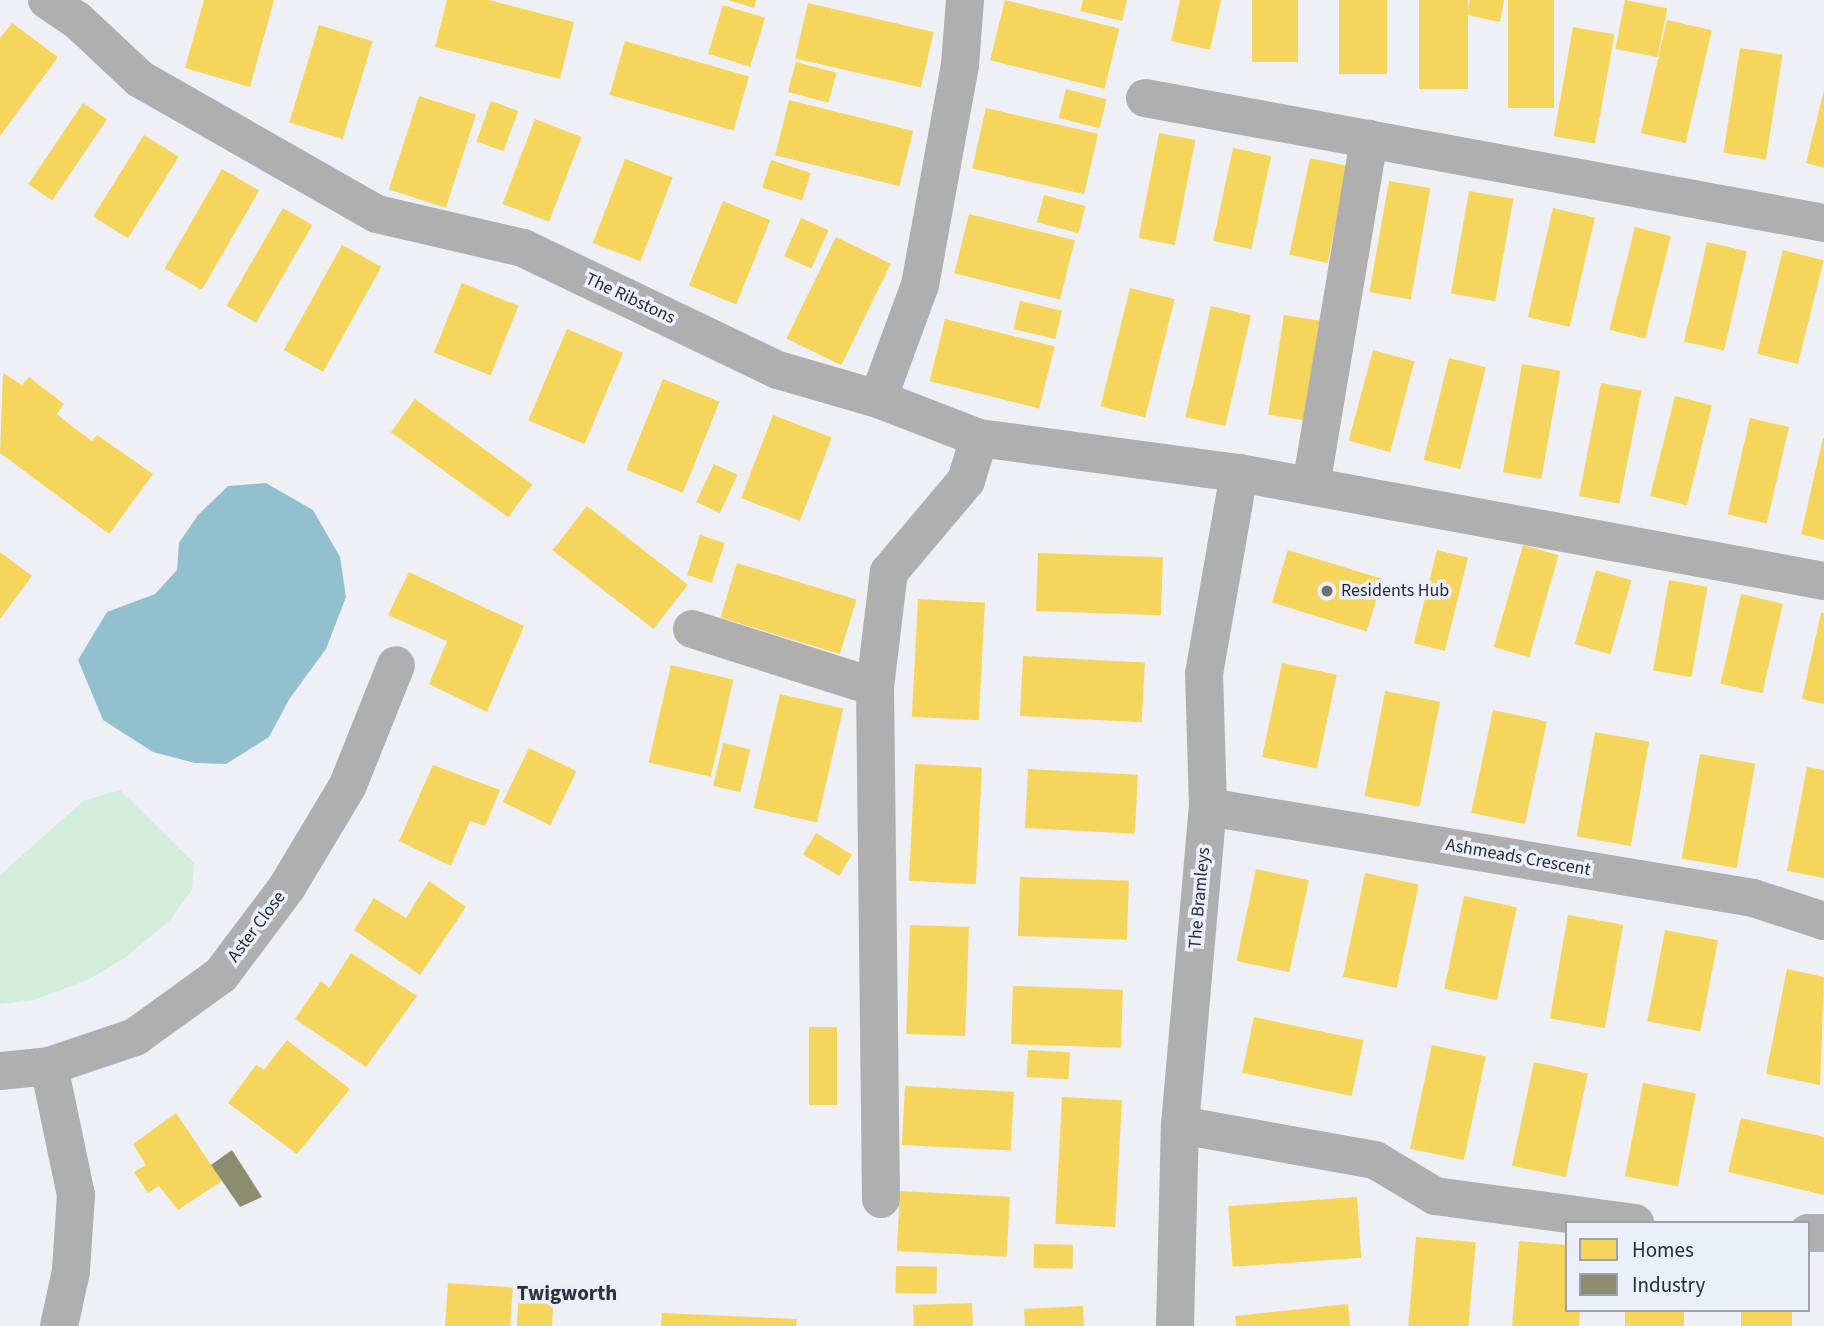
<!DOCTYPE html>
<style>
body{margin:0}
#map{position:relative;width:1824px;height:1326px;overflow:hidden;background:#eef0f6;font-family:"Source Sans 3",sans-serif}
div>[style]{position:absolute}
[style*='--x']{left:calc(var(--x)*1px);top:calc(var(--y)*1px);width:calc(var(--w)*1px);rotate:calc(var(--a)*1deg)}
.green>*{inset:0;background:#d3eddc}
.water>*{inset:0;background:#93c0cf}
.homes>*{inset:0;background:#f6d55c;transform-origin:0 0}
.industry>*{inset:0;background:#8c8c6e}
.street>*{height:38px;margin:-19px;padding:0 19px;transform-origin:19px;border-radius:19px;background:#b0afaf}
.dots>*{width:19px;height:19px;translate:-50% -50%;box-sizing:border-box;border:4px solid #eaeffa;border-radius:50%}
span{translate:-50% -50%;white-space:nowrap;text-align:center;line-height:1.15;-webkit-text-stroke:7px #eaeffa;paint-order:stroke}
.street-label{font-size:18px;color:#292b2f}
.poi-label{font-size:18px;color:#292b2f}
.left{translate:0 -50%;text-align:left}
.quarter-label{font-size:21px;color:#2d3139;font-weight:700}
.legend{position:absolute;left:1565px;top:1221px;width:245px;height:91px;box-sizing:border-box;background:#eaeffa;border:2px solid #9da1a9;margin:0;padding:9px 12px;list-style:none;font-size:21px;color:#292b2f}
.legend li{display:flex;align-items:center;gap:14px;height:35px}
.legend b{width:35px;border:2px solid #9da1a9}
</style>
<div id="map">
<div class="green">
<div style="clip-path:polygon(120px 790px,194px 863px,192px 890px,170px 920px,126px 957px,88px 980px,34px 1000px,0 1004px,0 875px,83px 801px)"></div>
</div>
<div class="water">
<div style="clip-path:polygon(266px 483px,313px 510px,340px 557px,346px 597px,326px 649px,290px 698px,269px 737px,226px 764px,195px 763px,153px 752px,103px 720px,78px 660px,107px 612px,155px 594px,177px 570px,179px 543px,198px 515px,228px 486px)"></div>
</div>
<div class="homes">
<div style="clip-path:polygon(204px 0,274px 0,250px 87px,185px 68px)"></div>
<div style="clip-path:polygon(447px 0,489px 0,574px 22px,560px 79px,435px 47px)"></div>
<div style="clip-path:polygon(728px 0,756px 0,754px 8px)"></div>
<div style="left:1005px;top:0;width:118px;height:62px;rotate:14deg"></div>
<div style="clip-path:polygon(1083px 0,1127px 0,1122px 21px,1080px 11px)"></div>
<div style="clip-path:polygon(1180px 0,1221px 0,1210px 50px,1171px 41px)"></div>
<div style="left:1252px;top:0;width:46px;height:62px"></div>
<div style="left:1339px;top:0;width:48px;height:74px"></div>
<div style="left:1419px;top:0;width:49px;height:89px"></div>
<div style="clip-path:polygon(1470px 0,1504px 0,1500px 22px,1467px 15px)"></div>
<div style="left:1508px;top:0;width:46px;height:108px"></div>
<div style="left:1625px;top:0;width:43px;height:50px;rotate:11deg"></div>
<div style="left:808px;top:3px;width:129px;height:57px;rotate:13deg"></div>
<div style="left:723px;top:5px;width:44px;height:51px;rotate:17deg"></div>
<div style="left:1667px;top:20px;width:46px;height:116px;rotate:13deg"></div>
<div style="clip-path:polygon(12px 23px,58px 57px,0 136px,0 38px)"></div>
<div style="left:319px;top:25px;width:56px;height:102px;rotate:17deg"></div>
<div style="left:1573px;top:27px;width:42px;height:111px;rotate:10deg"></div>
<div style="left:625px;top:41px;width:129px;height:56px;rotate:16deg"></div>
<div style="left:1740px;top:48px;width:43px;height:106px;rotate:9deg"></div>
<div style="left:796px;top:62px;width:42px;height:31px;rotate:15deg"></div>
<div style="left:1066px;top:89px;width:42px;height:30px;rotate:14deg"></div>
<div style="clip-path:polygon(1824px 90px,1824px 168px,1806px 163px)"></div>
<div style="left:419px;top:96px;width:60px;height:98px;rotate:18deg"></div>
<div style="left:789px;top:100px;width:128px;height:57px;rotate:14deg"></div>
<div style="left:491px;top:101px;width:29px;height:43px;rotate:20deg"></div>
<div style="left:83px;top:103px;width:29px;height:98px;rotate:34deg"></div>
<div style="left:986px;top:108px;width:115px;height:62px;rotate:13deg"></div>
<div style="left:535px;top:119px;width:50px;height:91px;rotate:21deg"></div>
<div style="left:1159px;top:133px;width:37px;height:107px;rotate:11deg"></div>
<div style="left:144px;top:135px;width:41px;height:96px;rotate:32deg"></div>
<div style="left:1233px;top:148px;width:39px;height:95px;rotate:12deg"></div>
<div style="left:1310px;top:158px;width:39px;height:99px;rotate:12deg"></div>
<div style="left:625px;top:159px;width:51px;height:90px;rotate:21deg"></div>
<div style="left:771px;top:160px;width:42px;height:29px;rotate:18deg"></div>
<div style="left:222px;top:169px;width:43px;height:115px;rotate:30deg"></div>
<div style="left:1389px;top:181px;width:42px;height:113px;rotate:10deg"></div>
<div style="left:1469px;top:191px;width:45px;height:104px;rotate:10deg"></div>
<div style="left:1044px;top:195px;width:43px;height:28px;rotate:15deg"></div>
<div style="left:723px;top:201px;width:51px;height:91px;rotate:22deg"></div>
<div style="left:283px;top:208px;width:34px;height:113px;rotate:30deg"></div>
<div style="left:1553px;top:208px;width:43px;height:112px;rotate:13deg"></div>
<div style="left:969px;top:214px;width:109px;height:61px;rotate:14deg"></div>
<div style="left:801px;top:218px;width:30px;height:42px;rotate:24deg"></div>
<div style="left:1635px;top:227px;width:37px;height:106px;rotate:14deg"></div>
<div style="left:836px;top:237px;width:61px;height:113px;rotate:26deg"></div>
<div style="left:1707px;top:242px;width:41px;height:102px;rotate:13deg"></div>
<div style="left:342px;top:245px;width:45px;height:120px;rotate:29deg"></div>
<div style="left:1783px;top:250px;width:42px;height:107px;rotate:14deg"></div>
<div style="left:462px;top:283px;width:61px;height:75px;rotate:22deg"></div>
<div style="left:1130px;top:288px;width:46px;height:122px;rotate:14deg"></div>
<div style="left:1020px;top:301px;width:43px;height:29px;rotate:13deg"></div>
<div style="left:1211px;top:306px;width:41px;height:114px;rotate:13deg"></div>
<div style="left:1284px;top:315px;width:37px;height:101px;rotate:9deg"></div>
<div style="left:945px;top:319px;width:113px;height:64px;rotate:14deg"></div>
<div style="left:567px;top:329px;width:61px;height:99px;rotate:23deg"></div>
<div style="left:1373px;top:350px;width:43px;height:94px;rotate:15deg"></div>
<div style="left:1449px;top:358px;width:38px;height:105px;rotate:14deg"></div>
<div style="left:1522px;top:364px;width:39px;height:110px;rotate:10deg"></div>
<div style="clip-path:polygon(3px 373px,22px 385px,29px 377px,64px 404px,57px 414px,74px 428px,92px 441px,97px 435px,153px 474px,109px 534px,0 453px)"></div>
<div style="left:663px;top:379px;width:61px;height:98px;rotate:22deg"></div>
<div style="left:1601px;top:383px;width:41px;height:115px;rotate:11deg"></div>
<div style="left:1675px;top:396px;width:38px;height:103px;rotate:14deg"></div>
<div style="left:415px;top:399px;width:145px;height:41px;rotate:36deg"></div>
<div style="left:773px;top:415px;width:63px;height:89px;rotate:21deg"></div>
<div style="left:1750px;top:418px;width:40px;height:99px;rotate:13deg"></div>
<div style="clip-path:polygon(1823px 438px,1824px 438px,1824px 540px,1801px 534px)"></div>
<div style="left:714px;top:464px;width:26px;height:42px;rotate:25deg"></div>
<div style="left:587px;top:506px;width:128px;height:56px;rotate:38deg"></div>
<div style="left:700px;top:535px;width:26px;height:42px;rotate:18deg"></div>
<div style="left:1523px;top:545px;width:37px;height:106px;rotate:16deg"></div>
<div style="left:1288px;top:550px;width:99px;height:55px;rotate:17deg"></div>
<div style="left:1437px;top:550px;width:32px;height:96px;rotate:14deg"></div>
<div style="clip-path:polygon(0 552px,32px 576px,0 619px)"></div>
<div style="left:1038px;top:553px;width:125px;height:58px;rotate:2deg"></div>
<div style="left:737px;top:563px;width:125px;height:57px;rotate:17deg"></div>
<div style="left:1596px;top:570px;width:37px;height:77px;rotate:16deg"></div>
<div style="clip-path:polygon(409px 572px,524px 626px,487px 712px,429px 684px,447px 641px,388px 615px)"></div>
<div style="left:1669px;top:580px;width:39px;height:92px;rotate:10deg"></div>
<div style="left:1741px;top:594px;width:43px;height:92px;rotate:13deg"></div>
<div style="left:918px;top:599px;width:67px;height:118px;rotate:3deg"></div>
<div style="clip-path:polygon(1821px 613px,1824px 613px,1824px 704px,1802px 699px)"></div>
<div style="left:1023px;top:656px;width:122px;height:60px;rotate:3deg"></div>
<div style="left:1282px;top:663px;width:56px;height:96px;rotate:12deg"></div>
<div style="left:671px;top:665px;width:64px;height:100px;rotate:13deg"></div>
<div style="left:1385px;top:691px;width:56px;height:107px;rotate:11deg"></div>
<div style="left:780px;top:694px;width:65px;height:117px;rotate:13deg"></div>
<div style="left:1493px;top:710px;width:55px;height:105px;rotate:12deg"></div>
<div style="left:1595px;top:732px;width:55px;height:106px;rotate:10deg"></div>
<div style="left:723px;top:743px;width:28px;height:44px;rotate:13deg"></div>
<div style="left:529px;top:748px;width:53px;height:60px;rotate:26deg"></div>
<div style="left:1700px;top:754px;width:56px;height:106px;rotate:10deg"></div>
<div style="left:915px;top:764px;width:67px;height:117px;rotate:3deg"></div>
<div style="clip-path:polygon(433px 765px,500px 790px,485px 826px,470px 821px,451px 866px,399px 841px)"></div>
<div style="clip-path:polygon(1807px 767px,1824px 770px,1824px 878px,1787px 871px)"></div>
<div style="left:1028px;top:769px;width:110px;height:59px;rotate:3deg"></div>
<div style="left:816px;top:833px;width:42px;height:25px;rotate:31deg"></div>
<div style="left:1256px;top:869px;width:54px;height:94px;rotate:12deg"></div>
<div style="left:1365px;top:873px;width:55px;height:106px;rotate:12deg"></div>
<div style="left:1020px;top:877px;width:109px;height:59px;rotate:2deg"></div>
<div style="clip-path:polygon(429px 881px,466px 907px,420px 975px,354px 930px,374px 898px,406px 918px)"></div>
<div style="left:1464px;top:896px;width:54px;height:95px;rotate:12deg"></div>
<div style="left:1568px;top:915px;width:56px;height:105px;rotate:10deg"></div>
<div style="left:910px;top:925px;width:59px;height:109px;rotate:2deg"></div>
<div style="left:1665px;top:930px;width:54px;height:93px;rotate:11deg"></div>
<div style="clip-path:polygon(351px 953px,417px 996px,366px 1067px,295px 1019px,321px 981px,329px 988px)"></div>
<div style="clip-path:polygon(1787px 969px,1824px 977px,1820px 1085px,1766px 1074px)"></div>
<div style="left:1013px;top:986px;width:110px;height:58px;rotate:2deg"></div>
<div style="left:1254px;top:1017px;width:112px;height:57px;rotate:12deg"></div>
<div style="left:809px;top:1027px;width:28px;height:78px"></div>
<div style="clip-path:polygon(287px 1040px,350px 1089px,297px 1154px,228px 1103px,256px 1065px,264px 1070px)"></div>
<div style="left:1432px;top:1045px;width:55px;height:106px;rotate:12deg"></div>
<div style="left:1028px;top:1050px;width:42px;height:27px;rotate:3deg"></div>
<div style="left:1534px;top:1062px;width:55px;height:106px;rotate:12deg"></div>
<div style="left:1643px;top:1083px;width:54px;height:95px;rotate:11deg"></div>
<div style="left:905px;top:1086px;width:109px;height:59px;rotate:3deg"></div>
<div style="left:1062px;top:1097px;width:60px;height:127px;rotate:3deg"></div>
<div style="clip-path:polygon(176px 1113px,222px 1181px,178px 1210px,159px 1186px,148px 1193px,134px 1172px,146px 1165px,133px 1144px)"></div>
<div style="clip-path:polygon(1741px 1118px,1824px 1137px,1824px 1195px,1728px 1172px)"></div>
<div style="left:900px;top:1191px;width:110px;height:60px;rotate:3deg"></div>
<div style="left:1357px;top:1197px;width:61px;height:129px;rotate:86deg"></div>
<div style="left:1416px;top:1237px;width:60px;height:89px;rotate:5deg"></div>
<div style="clip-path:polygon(1519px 1241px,1567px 1245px,1567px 1310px,1580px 1310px,1579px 1326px,1512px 1326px)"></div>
<div style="left:1034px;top:1244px;width:39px;height:24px;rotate:1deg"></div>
<div style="left:896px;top:1266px;width:41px;height:27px;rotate:1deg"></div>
<div style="left:448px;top:1283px;width:65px;height:43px;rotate:4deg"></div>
<div style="left:519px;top:1286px;width:35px;height:40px;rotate:3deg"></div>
<div style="left:972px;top:1303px;width:23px;height:59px;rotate:88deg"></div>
<div style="clip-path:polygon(1348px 1304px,1350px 1326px,1236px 1326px,1235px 1316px)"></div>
<div style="left:1083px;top:1306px;width:20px;height:59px;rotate:87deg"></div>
<div style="left:1625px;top:1310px;width:59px;height:16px"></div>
<div style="left:1741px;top:1310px;width:51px;height:16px"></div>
<div style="clip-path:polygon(662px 1313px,797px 1319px,796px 1326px,661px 1326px)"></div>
</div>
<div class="industry">
<div style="clip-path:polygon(232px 1150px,262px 1197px,240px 1207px,211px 1165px)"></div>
</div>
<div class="street">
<div style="--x:47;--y:0;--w:36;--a:34"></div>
<div style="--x:77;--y:20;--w:86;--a:43.1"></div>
<div style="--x:140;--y:79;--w:273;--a:29.7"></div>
<div style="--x:377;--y:214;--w:150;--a:13.1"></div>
<div style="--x:523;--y:248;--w:283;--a:25.6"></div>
<div style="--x:778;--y:370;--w:104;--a:16.2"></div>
<div style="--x:878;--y:399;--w:108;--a:21.1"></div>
<div style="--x:979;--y:438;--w:262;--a:7.7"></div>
<div style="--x:1239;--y:473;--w:595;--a:10.46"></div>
<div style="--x:1145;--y:98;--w:690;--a:10.43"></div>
<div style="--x:878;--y:399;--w:121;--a:-69.8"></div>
<div style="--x:920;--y:285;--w:224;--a:-79.7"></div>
<div style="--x:960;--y:65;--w:65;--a:-85.6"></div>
<div style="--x:1311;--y:486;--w:352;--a:-80.5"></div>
<div style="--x:692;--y:629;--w:192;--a:17.6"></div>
<div style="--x:1208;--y:807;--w:553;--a:9.48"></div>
<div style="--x:1753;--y:898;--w:75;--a:17.9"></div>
<div style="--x:49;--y:1066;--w:132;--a:78.2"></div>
<div style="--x:76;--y:1195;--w:76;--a:93.8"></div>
<div style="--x:71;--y:1271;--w:56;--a:102.3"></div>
<div style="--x:0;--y:1071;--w:49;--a:-5.8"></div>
<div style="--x:49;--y:1066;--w:91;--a:-18.6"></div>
<div style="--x:135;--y:1037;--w:106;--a:-35.8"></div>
<div style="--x:221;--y:975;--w:110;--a:-53.1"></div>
<div style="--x:287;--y:887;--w:119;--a:-59.1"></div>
<div style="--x:348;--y:785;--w:129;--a:-68.2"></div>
<div style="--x:1180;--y:1125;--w:198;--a:10.2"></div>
<div style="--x:1375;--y:1160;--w:70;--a:31"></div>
<div style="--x:1435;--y:1196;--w:202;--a:7.7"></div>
<div style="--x:881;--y:1199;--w:512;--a:-90.67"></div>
<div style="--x:875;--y:687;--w:116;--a:-83.1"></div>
<div style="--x:889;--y:572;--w:119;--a:-49.8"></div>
<div style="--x:966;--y:481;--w:45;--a:-73.2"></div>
<div style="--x:1808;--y:1233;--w:16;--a:0"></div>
<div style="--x:1175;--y:1326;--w:201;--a:-88.6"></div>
<div style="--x:1180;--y:1125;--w:319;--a:-85"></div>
<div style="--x:1208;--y:807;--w:133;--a:-91.7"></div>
<div style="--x:1204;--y:674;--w:204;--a:-80.1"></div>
</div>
<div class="dots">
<div style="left:1327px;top:591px;background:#6e7075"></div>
</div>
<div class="street-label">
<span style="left:630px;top:299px;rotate:25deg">The Ribstons</span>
<span style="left:1518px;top:858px;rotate:10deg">Ashmeads Crescent</span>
<span style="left:1200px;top:898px;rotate:-85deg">The Bramleys</span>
<span style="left:257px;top:927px;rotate:-53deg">Aster Close</span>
</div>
<div class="poi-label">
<span class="left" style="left:1341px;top:591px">Residents Hub</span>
</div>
<div class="quarter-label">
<span style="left:567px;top:1293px">Twigworth</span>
</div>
<ul class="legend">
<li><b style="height:19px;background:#f6d55c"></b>Homes</li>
<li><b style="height:19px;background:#8c8c6e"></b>Industry</li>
</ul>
</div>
